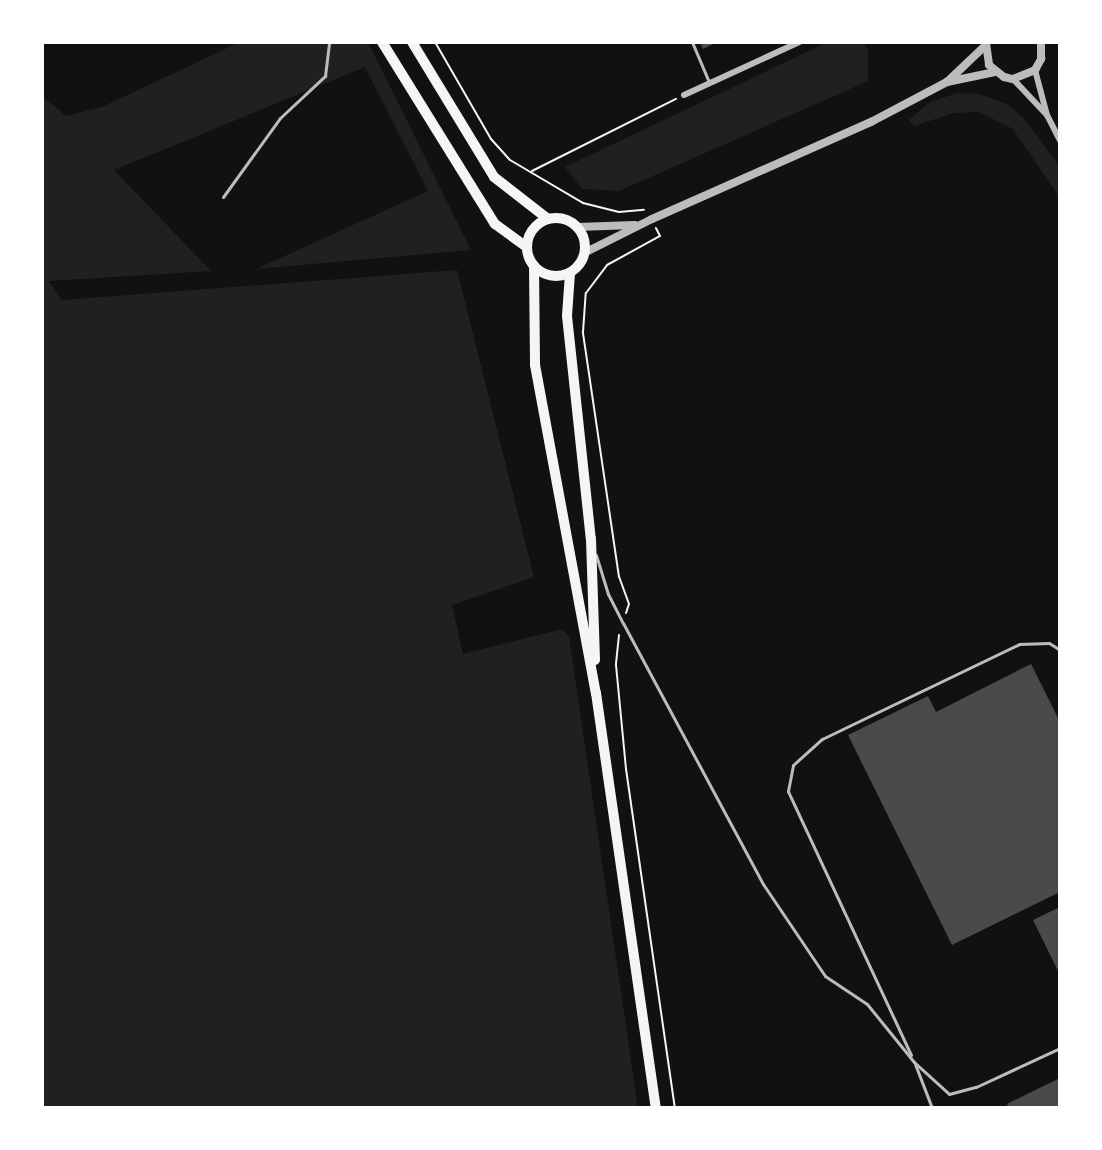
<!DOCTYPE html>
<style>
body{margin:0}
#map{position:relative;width:1102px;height:1150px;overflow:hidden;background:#111;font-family:"Public Sans",sans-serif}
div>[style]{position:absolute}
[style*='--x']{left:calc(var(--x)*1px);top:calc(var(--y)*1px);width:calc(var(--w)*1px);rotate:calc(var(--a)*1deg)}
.green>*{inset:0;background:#202020}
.building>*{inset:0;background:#4a4a4a}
.path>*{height:2px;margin:-1px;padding:0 1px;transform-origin:1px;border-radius:1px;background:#f5f5f5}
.service>*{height:3px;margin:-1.5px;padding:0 1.5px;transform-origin:1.5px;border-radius:1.5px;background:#bcbcbc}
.minor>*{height:6px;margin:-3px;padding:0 3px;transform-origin:3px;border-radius:3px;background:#bcbcbc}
.tertiary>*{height:8px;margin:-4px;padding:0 4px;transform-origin:4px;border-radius:4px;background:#bcbcbc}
.primary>*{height:10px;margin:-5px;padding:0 5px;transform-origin:5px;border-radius:5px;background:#f5f5f5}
.primary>.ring{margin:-5px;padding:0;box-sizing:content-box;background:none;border:10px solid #f5f5f5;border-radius:50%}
span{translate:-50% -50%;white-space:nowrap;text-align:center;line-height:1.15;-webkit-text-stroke:4.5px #fff;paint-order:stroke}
.frame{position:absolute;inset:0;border:44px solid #fff;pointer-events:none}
</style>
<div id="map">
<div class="green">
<div style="clip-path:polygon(240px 42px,368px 42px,471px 250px,256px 269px,428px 191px,365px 67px,114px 170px,211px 271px,49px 281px,62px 300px,457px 270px,534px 577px,452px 605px,463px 654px,562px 629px,569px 637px,638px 1108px,42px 1108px,42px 96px,66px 116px,102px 107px)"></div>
<div style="clip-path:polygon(828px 42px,863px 42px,868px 50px,868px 81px,619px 191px,582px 189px,565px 167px)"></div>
<div style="clip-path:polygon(957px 93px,980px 94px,1009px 105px,1026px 121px,1060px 167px,1060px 198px,1013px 129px,979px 112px,954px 113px,914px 126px,909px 120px,930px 102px)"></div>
</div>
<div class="building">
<div style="clip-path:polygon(700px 42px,717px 42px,703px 49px)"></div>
<div style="clip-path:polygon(1031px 664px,1060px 722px,1060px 892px,952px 945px,848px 735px,928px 696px,936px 712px)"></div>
<div style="clip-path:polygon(1060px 907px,1060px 975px,1033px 920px)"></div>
<div style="clip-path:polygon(1060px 1078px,1060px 1108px,1009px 1108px,1007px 1104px)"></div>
</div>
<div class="path">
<div style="--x:435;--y:42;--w:112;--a:60"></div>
<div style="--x:491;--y:139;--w:28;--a:48"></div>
<div style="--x:510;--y:160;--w:85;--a:30.5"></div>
<div style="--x:583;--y:203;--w:37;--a:14"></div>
<div style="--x:619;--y:212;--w:25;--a:-5"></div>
<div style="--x:532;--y:171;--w:161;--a:-26.6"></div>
<div style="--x:626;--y:613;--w:9;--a:-72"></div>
<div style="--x:629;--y:604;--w:29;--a:-110"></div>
<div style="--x:619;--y:577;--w:248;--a:-98.4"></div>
<div style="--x:583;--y:332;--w:39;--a:-86"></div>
<div style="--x:586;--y:293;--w:35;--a:-53"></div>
<div style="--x:607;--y:265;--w:60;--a:-28.7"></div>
<div style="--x:660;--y:236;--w:9;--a:-117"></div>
<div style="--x:619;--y:635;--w:30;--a:96"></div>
<div style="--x:616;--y:665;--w:104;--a:84.5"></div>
<div style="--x:626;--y:769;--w:343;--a:81.8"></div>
</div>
<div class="service">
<div style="--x:692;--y:42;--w:43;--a:67"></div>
<div style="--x:223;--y:197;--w:97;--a:-54.2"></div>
<div style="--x:280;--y:118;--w:62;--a:-43"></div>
<div style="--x:325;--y:76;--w:34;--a:-83"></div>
<div style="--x:596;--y:555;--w:41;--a:72.9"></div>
<div style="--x:608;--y:594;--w:33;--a:63"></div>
<div style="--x:623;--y:623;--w:296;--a:61.8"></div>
<div style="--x:763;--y:884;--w:111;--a:56"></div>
<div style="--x:825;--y:976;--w:50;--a:33.7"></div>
<div style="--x:867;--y:1004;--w:75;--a:51"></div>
<div style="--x:914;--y:1062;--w:47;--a:42.4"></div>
<div style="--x:949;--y:1094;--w:28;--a:-15"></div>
<div style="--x:976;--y:1087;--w:93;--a:-24.9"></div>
<div style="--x:911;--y:1055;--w:291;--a:-115"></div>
<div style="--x:788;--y:791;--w:26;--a:-79"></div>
<div style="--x:793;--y:765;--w:39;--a:-42"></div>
<div style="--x:822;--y:739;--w:219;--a:-25.7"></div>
<div style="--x:1019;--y:644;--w:30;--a:-2"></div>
<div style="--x:1049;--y:643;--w:13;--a:32"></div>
<div style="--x:915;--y:1064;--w:47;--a:68.9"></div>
</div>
<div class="minor">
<div style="--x:1035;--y:70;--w:47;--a:75.1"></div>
<div style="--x:1047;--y:115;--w:28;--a:63"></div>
<div style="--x:1013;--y:79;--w:48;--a:46.7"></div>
<div style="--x:684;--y:95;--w:127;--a:-24.7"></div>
</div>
<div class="tertiary">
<div style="--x:986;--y:43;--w:22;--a:82"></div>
<div style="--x:989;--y:65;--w:19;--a:39"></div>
<div style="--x:1004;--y:77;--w:9;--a:13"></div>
<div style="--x:1013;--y:79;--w:24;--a:-22"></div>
<div style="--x:1035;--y:70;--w:13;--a:-61"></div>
<div style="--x:1041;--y:59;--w:17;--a:-90"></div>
<div style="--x:947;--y:82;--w:49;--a:-11.8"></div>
<div style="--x:577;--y:227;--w:58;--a:-2"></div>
<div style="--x:584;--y:253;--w:76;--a:-26.6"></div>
<div style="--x:652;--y:219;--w:240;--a:-23.9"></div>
<div style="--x:871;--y:122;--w:86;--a:-27.8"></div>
<div style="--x:947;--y:82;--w:52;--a:-43.5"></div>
</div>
<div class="primary">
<div style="--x:382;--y:42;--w:214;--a:58.2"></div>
<div style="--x:495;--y:224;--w:39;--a:36"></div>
<div style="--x:412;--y:42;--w:158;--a:58.7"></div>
<div style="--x:494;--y:177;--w:68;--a:37.9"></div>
<div class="ring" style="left:527px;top:218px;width:48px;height:48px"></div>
<div style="--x:534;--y:266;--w:99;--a:89.4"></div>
<div style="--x:535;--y:365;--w:334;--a:79.5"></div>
<div style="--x:596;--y:693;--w:419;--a:81.8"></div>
<div style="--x:570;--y:273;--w:43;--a:94"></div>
<div style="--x:567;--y:316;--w:224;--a:83.9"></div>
<div style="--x:591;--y:539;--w:121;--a:88.1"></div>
</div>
<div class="frame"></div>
</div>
